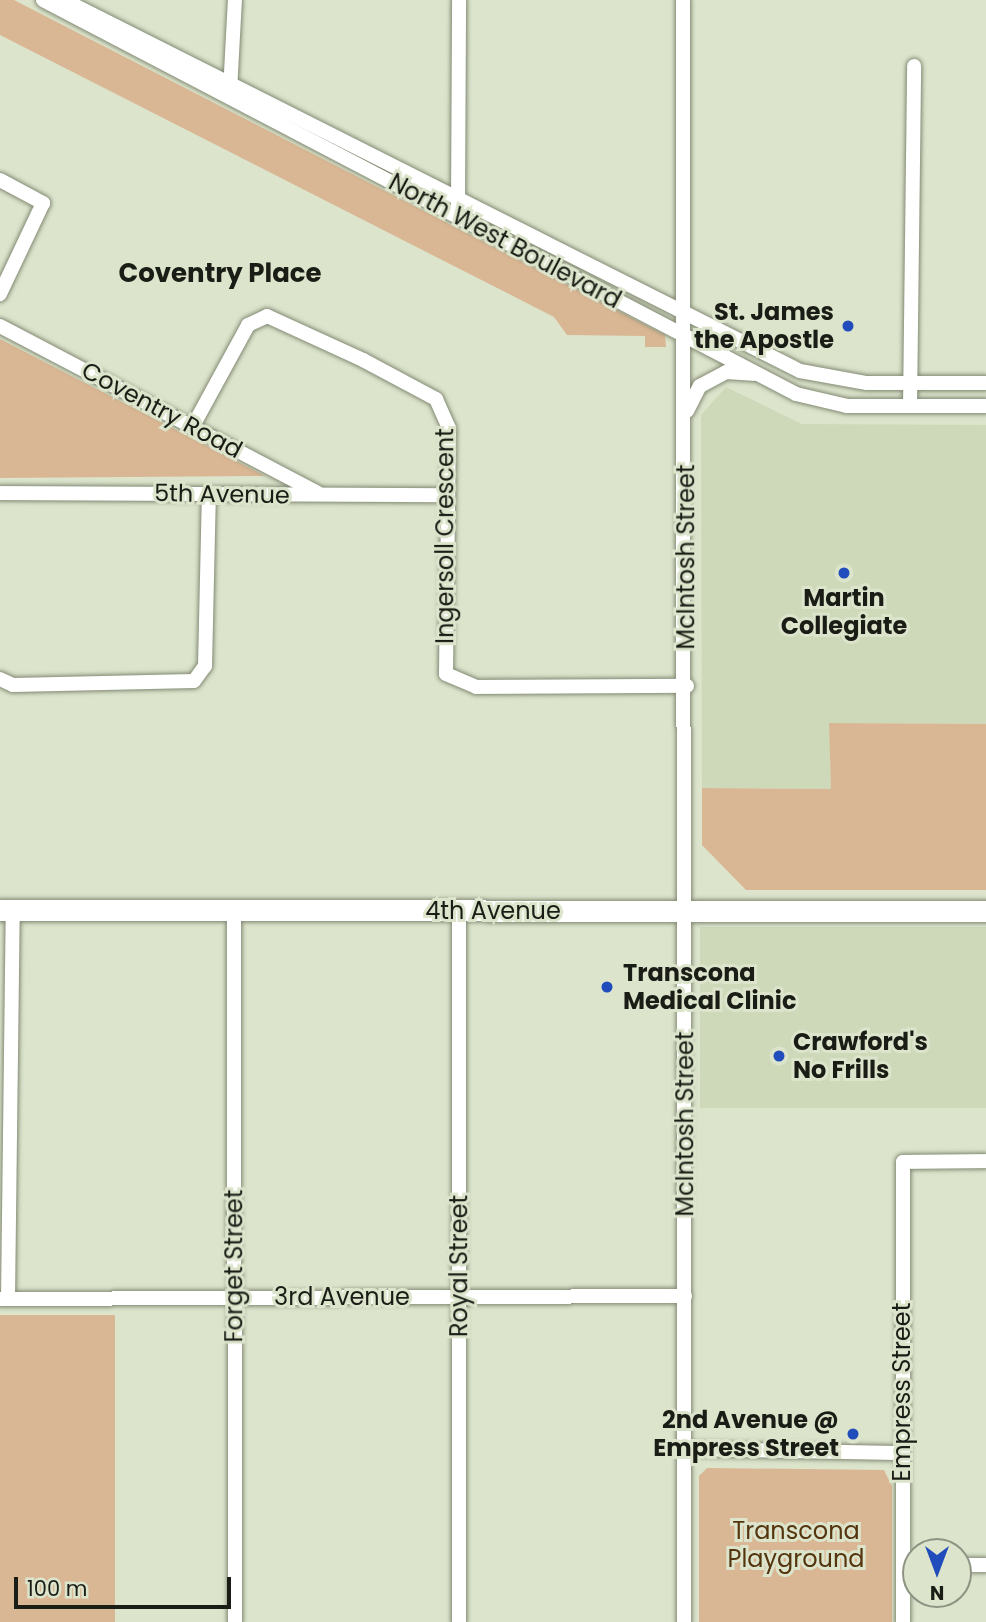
<!DOCTYPE html>
<style>
body{margin:0}
#map{position:relative;width:986px;height:1622px;overflow:hidden;background:#dce4cc;font-family:Poppins,sans-serif}
div>[style]{position:absolute}
[style*='--x']{left:calc(var(--x)*1px);top:calc(var(--y)*1px);width:calc(var(--w)*1px);rotate:calc(var(--a)*1deg)}
.built>*{inset:0;background:#ced9ba;transform-origin:0 0}
.green>*{inset:0;background:#dab794;transform-origin:0 0}
.roads{filter:drop-shadow(0 0 2px #838a74) drop-shadow(0 0 2px #838a74)}
.street>*{height:14px;margin:-7px;padding:0 7px;transform-origin:7px;border-radius:7px;background:#fff}
.secondary>*{height:21px;margin:-10.5px;padding:0 10.5px;transform-origin:10.5px;border-radius:10.5px;background:#fff}
.dots>*{width:19px;height:19px;translate:-50% -50%;box-sizing:border-box;border:4px solid #dce4cc;border-radius:50%}
span{translate:-50% -50%;white-space:nowrap;text-align:center;line-height:1.15;-webkit-text-stroke:6px #dce4cc;paint-order:stroke}
.street-label{font-size:24px;color:#1a1d15}
.poi-label{font-size:24px;color:#1a1d15;font-weight:700}
.right{translate:-100% -50%;text-align:right}
.left{translate:0 -50%;text-align:left}
.park-label{font-size:24px;color:#55350e}
.neighbourhood-label{font-size:26px;color:#1a1d15;font-weight:700}
.north{position:absolute;left:902px;top:1538px;width:70px;height:70px;box-sizing:border-box;background:#dce4cc;border:2px solid #8e9483;border-radius:50%;rotate:180deg;font-size:19px;font-weight:700;line-height:28px;text-align:center;color:#1a1d15}
.north::after{content:'';display:block;margin:auto;width:24px;height:32px;background:#204dbb;clip-path:polygon(50% 0,100% 100%,50% 72%,0 100%)}
.scale{position:absolute;left:14px;top:1577px;width:217px;height:32px;box-sizing:border-box;border:4px solid #1a1d15;border-top:0;padding-left:9px;font-size:21px;line-height:24px;white-space:nowrap;color:#1a1d15;-webkit-text-stroke:5px #dce4cc;paint-order:stroke}
</style>
<div id="map">
<div class="built">
<div style="clip-path:polygon(726px 387px,802px 424px,986px 425px,986px 724px,830px 723px,831px 789px,702px 788px,701px 415px)"></div>
<div style="left:986px;top:927px;width:181px;height:286px;rotate:90deg"></div>
</div>
<div class="green">
<div style="clip-path:polygon(0 0,14px 0,665px 335px,666px 347px,645px 347px,645px 336px,567px 335px,554px 317px,0 35px)"></div>
<div style="clip-path:polygon(0 339px,265px 476px,0 478px)"></div>
<div style="clip-path:polygon(829px 723px,986px 724px,986px 890px,746px 890px,702px 845px,702px 788px,831px 789px)"></div>
<div style="left:0;top:1315px;width:115px;height:307px"></div>
<div style="clip-path:polygon(707px 1468px,884px 1470px,892px 1486px,892px 1622px,699px 1622px,699px 1476px)"></div>
</div>
<div class="roads">
<div class="street">
<div style="--x:43;--y:0;--w:850;--a:27.62"></div>
<div style="--x:796;--y:394;--w:52;--a:13.2"></div>
<div style="--x:847;--y:406;--w:139;--a:0"></div>
<div style="--x:64;--y:0;--w:824;--a:26.75"></div>
<div style="--x:800;--y:371;--w:68;--a:10.2"></div>
<div style="--x:867;--y:383;--w:119;--a:0"></div>
<div style="--x:683;--y:0;--w:1622;--a:89.96"></div>
<div style="--x:230;--y:91;--w:91;--a:-86.9"></div>
<div style="--x:0;--y:180;--w:49;--a:28.1"></div>
<div style="--x:43;--y:203;--w:101;--a:115.3"></div>
<div style="--x:458;--y:206;--w:206;--a:-89.7"></div>
<div style="--x:0;--y:326;--w:359;--a:27.7"></div>
<div style="--x:910;--y:406;--w:340;--a:-89.3"></div>
<div style="--x:687;--y:411;--w:28;--a:-63"></div>
<div style="--x:700;--y:386;--w:30;--a:-28"></div>
<div style="--x:726;--y:372;--w:27;--a:4"></div>
<div style="--x:193;--y:426;--w:115;--a:-61.4"></div>
<div style="--x:248;--y:325;--w:21;--a:-25"></div>
<div style="--x:267;--y:316;--w:106;--a:24.6"></div>
<div style="--x:363;--y:360;--w:83;--a:28.1"></div>
<div style="--x:436;--y:399;--w:32;--a:66"></div>
<div style="--x:449;--y:428;--w:246;--a:90.7"></div>
<div style="--x:446;--y:674;--w:33;--a:23"></div>
<div style="--x:476;--y:687;--w:211;--a:-0.3"></div>
<div style="--x:0;--y:493;--w:445;--a:0.3"></div>
<div style="--x:0;--y:679;--w:14;--a:25"></div>
<div style="--x:13;--y:685;--w:181;--a:-1.3"></div>
<div style="--x:194;--y:681;--w:19;--a:-54"></div>
<div style="--x:205;--y:666;--w:172;--a:-88.7"></div>
<div style="--x:234;--y:910;--w:712;--a:89.92"></div>
<div style="--x:459;--y:911;--w:711;--a:90"></div>
<div style="--x:0;--y:1299;--w:685;--a:-0.25"></div>
<div style="--x:8;--y:1299;--w:389;--a:-89.3"></div>
<div style="--x:685;--y:1449;--w:217;--a:1.1"></div>
<div style="--x:958;--y:1565;--w:28;--a:0"></div>
<div style="--x:903;--y:1622;--w:460;--a:-90"></div>
<div style="--x:903;--y:1162;--w:83;--a:-0.7"></div>
</div>
<div class="secondary">
<div style="--x:0;--y:910;--w:986;--a:0.06"></div>
</div>
</div>
<div class="dots">
<div style="left:848px;top:326px;background:#204dbb"></div>
<div style="left:844px;top:573px;background:#204dbb"></div>
<div style="left:607px;top:987px;background:#204dbb"></div>
<div style="left:779px;top:1056px;background:#204dbb"></div>
<div style="left:853px;top:1434px;background:#204dbb"></div>
</div>
<div class="street-label">
<span style="left:505px;top:241px;rotate:28deg">North West Boulevard</span>
<span style="left:162px;top:410px;rotate:28deg">Coventry Road</span>
<span style="left:222px;top:494px;rotate:1deg">5th Avenue</span>
<span style="left:445px;top:536px;rotate:-90deg">Ingersoll Crescent</span>
<span style="left:686px;top:557px;rotate:-90deg">McIntosh Street</span>
<span style="left:493px;top:911px">4th Avenue</span>
<span style="left:685px;top:1124px;rotate:-90deg">McIntosh Street</span>
<span style="left:234px;top:1266px;rotate:-90deg">Forget Street</span>
<span style="left:459px;top:1266px;rotate:-90deg">Royal Street</span>
<span style="left:342px;top:1297px">3rd Avenue</span>
<span style="left:902px;top:1392px;rotate:-90deg">Empress Street</span>
</div>
<div class="poi-label">
<span class="right" style="left:834px;top:326px">St. James<br>the Apostle</span>
<span style="left:844px;top:612px">Martin<br>Collegiate</span>
<span class="left" style="left:623px;top:987px">Transcona<br>Medical Clinic</span>
<span class="left" style="left:793px;top:1056px">Crawford's<br>No Frills</span>
<span class="right" style="left:839px;top:1434px">2nd Avenue @<br>Empress Street</span>
</div>
<div class="park-label">
<span style="left:796px;top:1545px">Transcona<br>Playground</span>
</div>
<div class="neighbourhood-label">
<span style="left:220px;top:274px">Coventry Place</span>
</div>
<div class="north">N</div>
<div class="scale">100 m</div>
</div>
